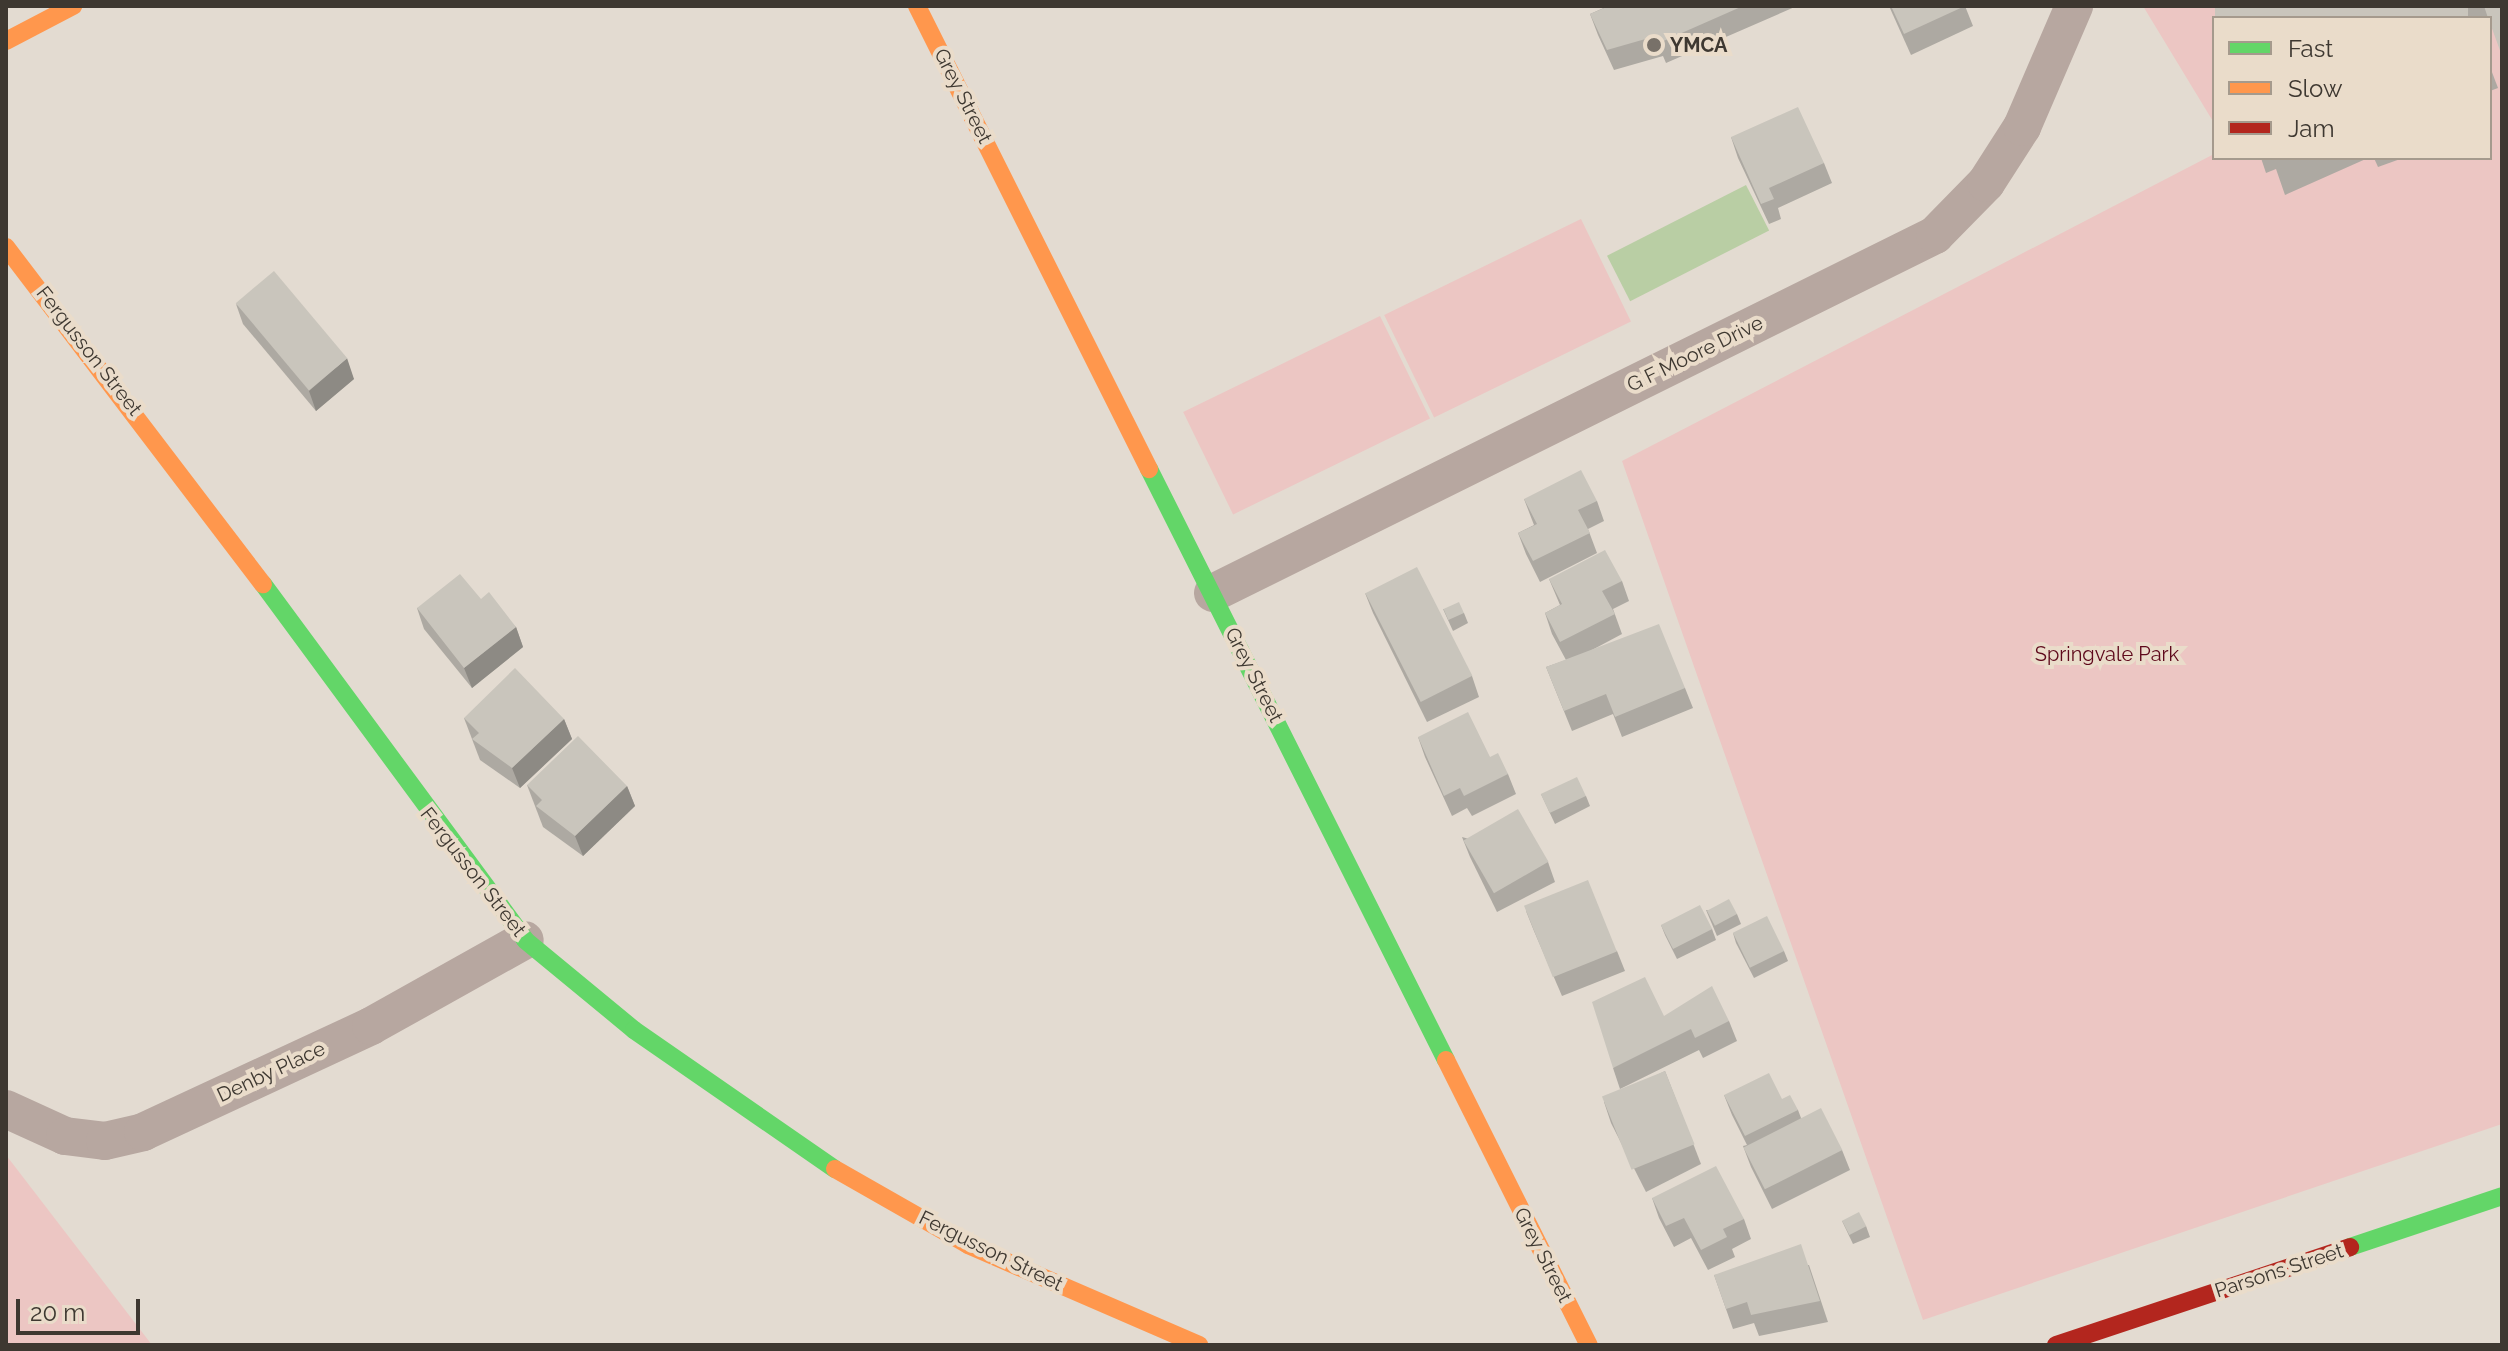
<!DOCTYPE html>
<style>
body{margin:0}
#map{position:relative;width:2508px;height:1351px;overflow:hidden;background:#e3dbd1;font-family:Raleway,sans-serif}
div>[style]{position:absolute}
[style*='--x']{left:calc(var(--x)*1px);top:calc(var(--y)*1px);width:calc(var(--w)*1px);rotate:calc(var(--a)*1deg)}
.green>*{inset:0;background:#ecc6c3;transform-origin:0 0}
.water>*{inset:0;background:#b9cea4;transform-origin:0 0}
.street>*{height:38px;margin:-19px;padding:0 19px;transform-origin:19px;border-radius:19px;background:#b7a7a0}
.fast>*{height:18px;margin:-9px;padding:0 9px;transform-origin:9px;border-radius:9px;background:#63d668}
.slow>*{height:18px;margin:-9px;padding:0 9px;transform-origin:9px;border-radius:9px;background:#ff974d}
.jam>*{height:18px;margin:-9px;padding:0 9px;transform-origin:9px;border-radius:9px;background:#b3261e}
.wall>*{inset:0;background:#ada9a2;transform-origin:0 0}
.shaded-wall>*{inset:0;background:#8d8a84}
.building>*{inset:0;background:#c9c5bc;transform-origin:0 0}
.dots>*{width:22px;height:22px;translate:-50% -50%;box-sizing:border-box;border:4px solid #eadcca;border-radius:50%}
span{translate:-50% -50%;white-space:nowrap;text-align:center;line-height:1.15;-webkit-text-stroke:8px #eadcca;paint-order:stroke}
.poi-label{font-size:20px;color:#3e3831;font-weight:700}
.left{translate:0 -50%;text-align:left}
.street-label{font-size:20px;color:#3e3831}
.park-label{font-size:20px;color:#5e091b}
.frame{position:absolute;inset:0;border:8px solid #3e3831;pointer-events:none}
.legend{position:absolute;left:2212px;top:16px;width:280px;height:144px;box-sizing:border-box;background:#eadcca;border:2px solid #a59a8d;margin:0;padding:10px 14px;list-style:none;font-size:24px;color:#3e3831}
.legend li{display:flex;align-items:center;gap:16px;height:40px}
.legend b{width:40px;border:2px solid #a59a8d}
.scale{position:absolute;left:16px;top:1299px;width:124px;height:36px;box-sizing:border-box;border:4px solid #3e3831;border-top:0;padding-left:10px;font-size:24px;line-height:28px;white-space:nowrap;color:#3e3831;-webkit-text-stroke:6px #eadcca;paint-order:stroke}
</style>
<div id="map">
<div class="green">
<div style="clip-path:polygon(2143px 6px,2502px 6px,2502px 1124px,1923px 1320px,1622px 461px,2214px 154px,2490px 158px,2490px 18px,2214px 18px,2214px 123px)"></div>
<div style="left:1581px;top:219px;width:114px;height:219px;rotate:64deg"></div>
<div style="left:1380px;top:316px;width:114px;height:219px;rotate:64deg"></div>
<div style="clip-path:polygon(6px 1155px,152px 1345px,6px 1345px)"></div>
</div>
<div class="water">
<div style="left:1746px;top:185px;width:51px;height:156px;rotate:63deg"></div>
</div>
<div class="street">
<div style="--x:1213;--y:593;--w:806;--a:-26.37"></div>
<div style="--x:1935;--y:235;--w:73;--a:-45.6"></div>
<div style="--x:1986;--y:183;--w:67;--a:-57.3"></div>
<div style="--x:2022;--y:127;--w:132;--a:-66.7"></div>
<div style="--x:6;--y:1109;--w:65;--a:24.6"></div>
<div style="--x:65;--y:1136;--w:40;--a:7.1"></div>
<div style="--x:105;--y:1141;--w:39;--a:-13"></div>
<div style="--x:143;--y:1132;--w:251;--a:-24.9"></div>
<div style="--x:371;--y:1026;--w:176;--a:-29.2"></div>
</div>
<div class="fast">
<div style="--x:1149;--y:469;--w:661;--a:63.32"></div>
<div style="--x:263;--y:584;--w:442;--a:53.6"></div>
<div style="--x:525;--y:940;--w:141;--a:39.5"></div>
<div style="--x:634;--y:1030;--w:244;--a:34.7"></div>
<div style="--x:2350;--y:1247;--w:160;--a:-18.5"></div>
</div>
<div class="slow">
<div style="--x:917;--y:6;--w:518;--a:63.39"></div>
<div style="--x:6;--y:41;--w:76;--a:-27.6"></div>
<div style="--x:6;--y:247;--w:424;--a:52.7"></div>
<div style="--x:1446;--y:1060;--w:319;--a:63.4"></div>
<div style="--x:835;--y:1169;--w:153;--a:29.7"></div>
<div style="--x:968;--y:1245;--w:252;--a:23.4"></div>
</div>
<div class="jam">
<div style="--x:2056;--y:1345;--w:310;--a:-18.4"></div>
</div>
<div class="wall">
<div style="clip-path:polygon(1608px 6px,1797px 6px,1666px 63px,1663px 56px,1614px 70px,1598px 35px,1590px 14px)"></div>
<div style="clip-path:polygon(1889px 6px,1965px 6px,1973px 26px,1911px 55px)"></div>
<div style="left:2215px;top:6px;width:287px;height:13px"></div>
<div style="clip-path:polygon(2490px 67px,2498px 88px,2490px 91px)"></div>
<div style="clip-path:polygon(1731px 137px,1824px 163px,1832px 183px,1778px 208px,1781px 219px,1769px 224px,1738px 158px)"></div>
<div style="clip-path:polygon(2261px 158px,2368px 158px,2285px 195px,2276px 169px,2266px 173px)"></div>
<div style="clip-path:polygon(2374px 158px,2403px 158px,2378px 167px)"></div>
<div style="clip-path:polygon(236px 304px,354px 379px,316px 411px,243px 324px)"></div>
<div style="clip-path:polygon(1524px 499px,1597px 501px,1604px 521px,1588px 529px,1597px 553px,1540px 582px,1526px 554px,1518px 533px,1534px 525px)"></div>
<div style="clip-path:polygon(1549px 579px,1622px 581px,1629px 601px,1613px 609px,1622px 634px,1592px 650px,1685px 688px,1693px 708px,1622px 737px,1613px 714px,1572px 731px,1546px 667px,1566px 660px,1552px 634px,1545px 613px,1560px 605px)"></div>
<div style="clip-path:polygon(1365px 593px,1472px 676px,1479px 697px,1427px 722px,1373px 613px)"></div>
<div style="clip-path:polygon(481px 599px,516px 627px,523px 647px,472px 688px,424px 629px,417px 608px)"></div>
<div style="clip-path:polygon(1443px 609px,1464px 613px,1468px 623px,1453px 631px)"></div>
<div style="clip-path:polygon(464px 718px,564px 719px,572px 739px,520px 788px,480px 760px)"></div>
<div style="clip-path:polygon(1418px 737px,1490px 757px,1508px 774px,1516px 794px,1472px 816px,1467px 808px,1452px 816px,1425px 757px)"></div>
<div style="clip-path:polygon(527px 785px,627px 786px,635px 806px,583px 856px,543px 827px)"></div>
<div style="clip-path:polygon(1541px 794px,1586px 796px,1590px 806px,1555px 824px)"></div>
<div style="clip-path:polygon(1462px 837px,1548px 862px,1555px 882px,1497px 912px,1470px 857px)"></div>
<div style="clip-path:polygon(1706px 910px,1737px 914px,1741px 924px,1717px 936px)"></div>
<div style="clip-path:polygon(1526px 911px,1617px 951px,1625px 971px,1562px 996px,1534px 931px)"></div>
<div style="clip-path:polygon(1661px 925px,1712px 929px,1716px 940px,1677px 959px,1665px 935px)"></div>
<div style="clip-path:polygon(1733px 933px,1784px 951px,1788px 961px,1754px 978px,1736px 943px)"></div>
<div style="clip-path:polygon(1664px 1016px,1729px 1021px,1737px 1041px,1703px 1058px,1699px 1050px,1620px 1089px,1613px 1068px)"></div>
<div style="clip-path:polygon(1665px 1071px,1701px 1164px,1646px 1192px,1611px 1123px,1604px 1102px)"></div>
<div style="clip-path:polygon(1724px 1095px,1782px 1099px,1798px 1110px,1801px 1118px,1842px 1150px,1850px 1170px,1772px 1209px,1751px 1167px,1743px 1146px,1747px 1145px,1732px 1115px)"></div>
<div style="clip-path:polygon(1652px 1198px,1744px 1219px,1751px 1239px,1732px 1249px,1735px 1257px,1708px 1270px,1691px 1238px,1674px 1247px,1659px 1218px)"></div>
<div style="clip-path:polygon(1842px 1221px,1866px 1226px,1870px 1237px,1853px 1244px)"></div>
<div style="clip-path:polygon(1809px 1265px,1828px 1322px,1759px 1336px,1754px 1323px,1733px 1329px,1714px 1275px)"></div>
</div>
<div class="shaded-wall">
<div style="clip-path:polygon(347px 358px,354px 379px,316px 411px,309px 391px)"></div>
<div style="clip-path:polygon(516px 627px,523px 647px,472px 688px,464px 668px)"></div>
<div style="clip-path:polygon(564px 719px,572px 739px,520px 788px,512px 768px)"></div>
<div style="clip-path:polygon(627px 786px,635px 806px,583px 856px,575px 836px)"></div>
</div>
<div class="building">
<div style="clip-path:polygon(1609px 6px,1743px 6px,1659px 43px,1656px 36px,1607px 50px,1590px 14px)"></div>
<div style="clip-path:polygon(1891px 6px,1965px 6px,1904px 34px)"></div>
<div style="left:2215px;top:6px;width:253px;height:13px"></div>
<div style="clip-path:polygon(2484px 6px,2502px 6px,2502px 56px,2490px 23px,2490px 18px,2488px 18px)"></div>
<div style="clip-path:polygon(1798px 107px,1824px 163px,1769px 188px,1774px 199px,1761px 204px,1731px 137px)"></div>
<div style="left:274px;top:271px;width:114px;height:50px;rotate:50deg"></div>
<div style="clip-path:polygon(1581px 470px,1597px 501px,1578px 510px,1590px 533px,1533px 561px,1518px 533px,1537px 524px,1524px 499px)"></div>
<div style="clip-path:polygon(1605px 550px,1622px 581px,1602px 591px,1615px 614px,1560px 642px,1545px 613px,1562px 604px,1549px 579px)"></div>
<div style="left:1417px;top:567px;width:122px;height:58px;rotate:63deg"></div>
<div style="clip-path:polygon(460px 574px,481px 599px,489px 592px,516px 627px,464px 668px,417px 608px)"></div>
<div style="left:1459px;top:602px;width:12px;height:17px;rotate:66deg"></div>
<div style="clip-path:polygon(1659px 624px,1685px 688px,1615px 717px,1606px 694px,1564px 711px,1546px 667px)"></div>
<div style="clip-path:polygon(515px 668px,564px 719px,512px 768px,472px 739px,479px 733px,464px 718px)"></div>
<div style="clip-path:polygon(1468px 712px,1490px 757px,1498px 753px,1508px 774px,1464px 796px,1460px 788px,1444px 796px,1418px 737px)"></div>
<div style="clip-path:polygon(578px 736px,627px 786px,575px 836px,536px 806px,542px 800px,527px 785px)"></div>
<div style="left:1577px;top:777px;width:21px;height:40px;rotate:65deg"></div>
<div style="left:1518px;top:809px;width:61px;height:63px;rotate:60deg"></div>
<div style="left:1588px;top:880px;width:77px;height:69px;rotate:68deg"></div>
<div style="left:1729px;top:899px;width:17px;height:25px;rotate:62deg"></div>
<div style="left:1700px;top:905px;width:27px;height:44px;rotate:63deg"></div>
<div style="left:1767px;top:916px;width:39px;height:38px;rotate:64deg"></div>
<div style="clip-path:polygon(1645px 977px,1664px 1016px,1712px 986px,1729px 1021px,1695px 1038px,1691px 1029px,1613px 1068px,1592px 1002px)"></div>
<div style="left:1665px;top:1071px;width:79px;height:68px;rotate:68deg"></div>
<div style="clip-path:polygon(1769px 1073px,1782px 1099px,1790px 1095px,1798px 1110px,1745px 1136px,1724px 1095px)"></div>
<div style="left:1821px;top:1108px;width:47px;height:87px;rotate:63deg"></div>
<div style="clip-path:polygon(1716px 1166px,1744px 1219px,1723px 1229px,1727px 1237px,1701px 1250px,1684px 1218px,1666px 1226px,1652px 1198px)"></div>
<div style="left:1859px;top:1212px;width:16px;height:19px;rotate:63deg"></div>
<div style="clip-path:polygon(1801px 1244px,1820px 1301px,1751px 1315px,1747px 1302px,1726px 1309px,1714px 1275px)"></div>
</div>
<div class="dots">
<div style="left:1654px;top:45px;background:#787169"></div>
</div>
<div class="poi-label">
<span class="left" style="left:1670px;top:45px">YMCA</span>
</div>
<div class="street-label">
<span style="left:963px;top:96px;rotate:63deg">Grey Street</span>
<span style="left:89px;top:351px;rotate:52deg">Fergusson Street</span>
<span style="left:1695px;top:354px;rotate:-26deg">G F Moore Drive</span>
<span style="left:1254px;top:675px;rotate:63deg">Grey Street</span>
<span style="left:473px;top:872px;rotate:52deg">Fergusson Street</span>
<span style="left:271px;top:1072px;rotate:-25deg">Denby Place</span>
<span style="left:991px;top:1251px;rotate:26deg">Fergusson Street</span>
<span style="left:1543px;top:1255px;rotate:63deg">Grey Street</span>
<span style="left:2279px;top:1271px;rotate:-18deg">Parsons Street</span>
</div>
<div class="park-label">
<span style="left:2107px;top:654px">Springvale Park</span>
</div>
<div class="frame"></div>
<ul class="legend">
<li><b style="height:10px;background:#63d668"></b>Fast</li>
<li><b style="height:10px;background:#ff974d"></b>Slow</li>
<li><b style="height:10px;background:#b3261e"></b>Jam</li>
</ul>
<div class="scale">20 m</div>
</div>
